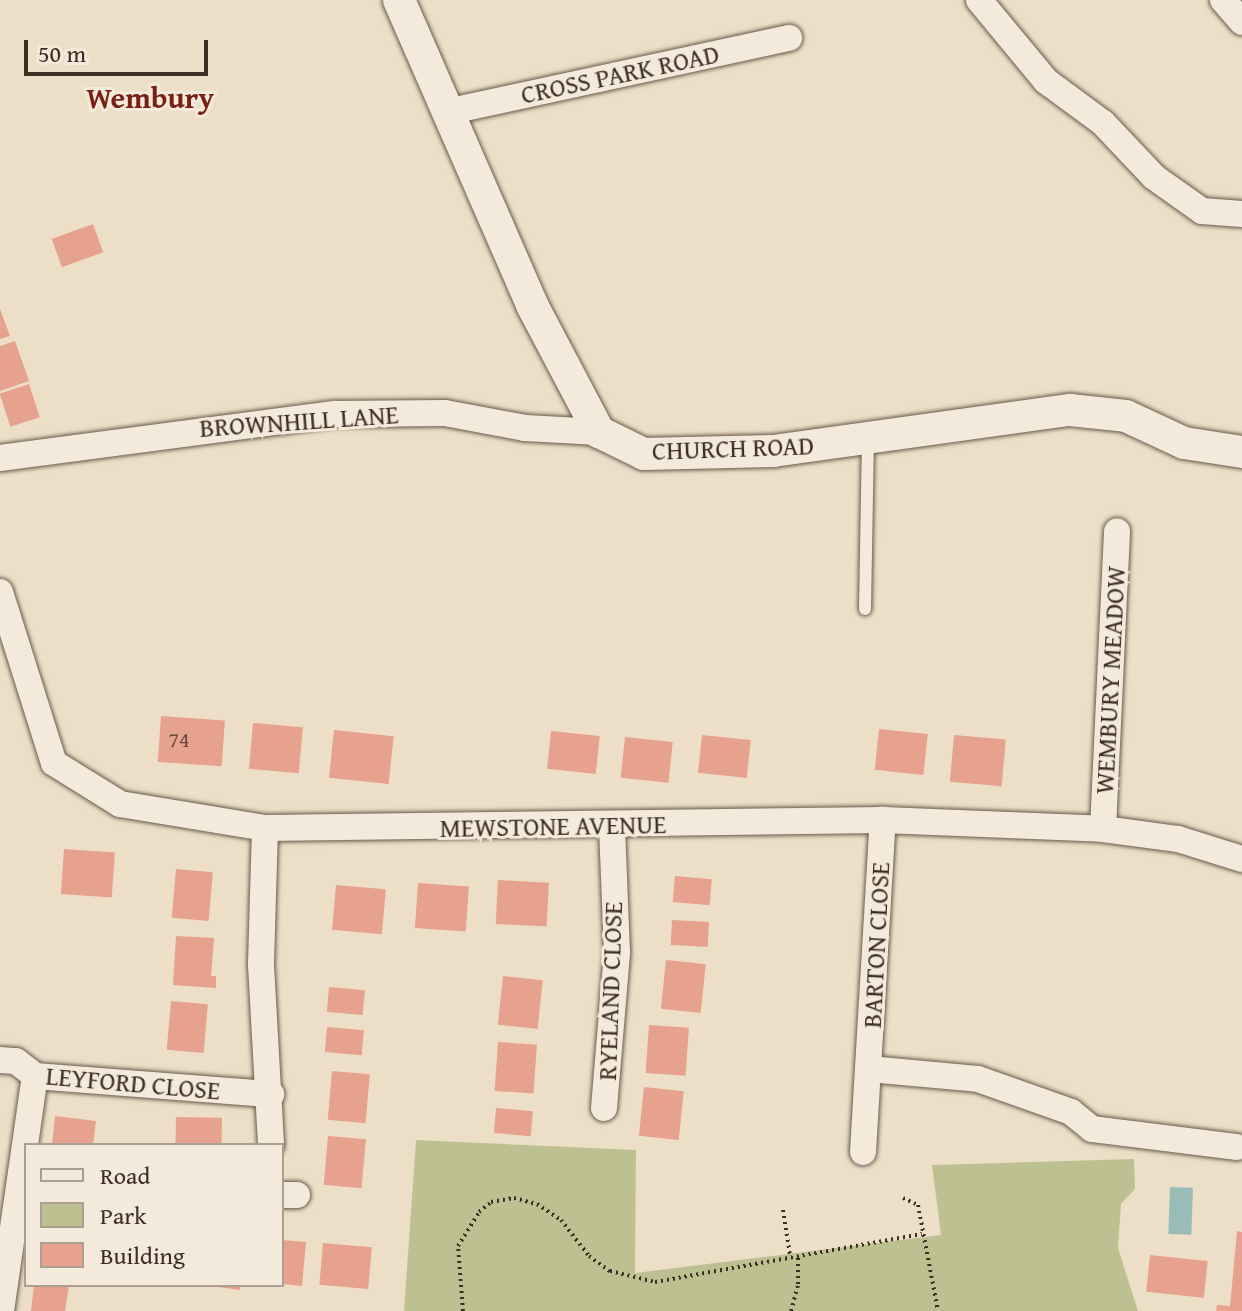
<!DOCTYPE html>
<style>
body{margin:0}
#map{position:relative;width:1242px;height:1311px;overflow:hidden;background:#eddfc7;font-family:"Gentium Book Plus",serif}
div>[style]{position:absolute}
[style*='--x']{left:calc(var(--x)*1px);top:calc(var(--y)*1px);width:calc(var(--w)*1px);rotate:calc(var(--a)*1deg)}
.green>*{inset:0;background:#bdc192}
.water>*{inset:0;background:#99bcb6;transform-origin:0 0}
.building>*{inset:0;background:#e7a18f;transform-origin:0 0}
.path>*{height:4px;margin-top:-2px;transform-origin:0;background:repeating-linear-gradient(90deg,#3d2e23 0 2px,transparent 0 6px)}
.roads{filter:drop-shadow(0 0 2px #695a4c) drop-shadow(0 0 2px #695a4c)}
.service>*{height:12px;margin:-6px;padding:0 6px;transform-origin:6px;border-radius:6px;background:#f3eadb}
.minor>*{height:26px;margin:-13px;padding:0 13px;transform-origin:13px;border-radius:13px;background:#f3eadb}
.tertiary>*{height:32px;margin:-16px;padding:0 16px;transform-origin:16px;border-radius:16px;background:#f3eadb}
span{translate:-50% -50%;white-space:nowrap;text-align:center;line-height:1.15;-webkit-text-stroke:6px #f3eadb;paint-order:stroke}
.number-label{font-size:22px;color:#684b3e}
.number-label span{-webkit-text-stroke-width:0}
.street-label{font-size:26px;color:#3d2e23}
.quarter-label{font-size:30px;color:#7a1f14;font-weight:700}
.legend{position:absolute;left:24px;top:1143px;width:260px;height:144px;box-sizing:border-box;background:#f3eadb;border:2px solid #aa9f91;margin:0;padding:10px 14px;list-style:none;font-size:24px;color:#3d2e23}
.legend li{display:flex;align-items:center;gap:16px;height:40px}
.legend b{width:40px;border:2px solid #aa9f91}
.scale{position:absolute;left:24px;top:40px;width:184px;height:36px;box-sizing:border-box;border:4px solid #3d2e23;border-top:0;padding-left:10px;font-size:24px;line-height:28px;white-space:nowrap;color:#3d2e23;-webkit-text-stroke:6px #f3eadb;paint-order:stroke}
</style>
<div id="map">
<div class="green">
<div style="clip-path:polygon(416px 1140px,636px 1150px,635px 1273px,941px 1235px,932px 1165px,1134px 1159px,1135px 1189px,1121px 1204px,1118px 1248px,1138px 1311px,404px 1311px)"></div>
</div>
<div class="water">
<div style="left:1170px;top:1187px;width:23px;height:47px;rotate:2deg"></div>
</div>
<div class="building">
<div style="left:93px;top:224px;width:30px;height:44px;rotate:70deg"></div>
<div style="clip-path:polygon(0 309px,10px 336px,0 339px)"></div>
<div style="clip-path:polygon(15px 341px,29px 381px,0 391px,0 346px)"></div>
<div style="left:29px;top:384px;width:35px;height:31px;rotate:72deg"></div>
<div style="left:161px;top:716px;width:64px;height:46px;rotate:4deg"></div>
<div style="left:253px;top:723px;width:50px;height:46px;rotate:5deg"></div>
<div style="left:879px;top:729px;width:49px;height:41px;rotate:6deg"></div>
<div style="left:334px;top:730px;width:60px;height:48px;rotate:6deg"></div>
<div style="left:551px;top:731px;width:49px;height:38px;rotate:6deg"></div>
<div style="left:702px;top:735px;width:49px;height:38px;rotate:6deg"></div>
<div style="left:954px;top:735px;width:52px;height:47px;rotate:5deg"></div>
<div style="left:625px;top:737px;width:48px;height:41px;rotate:6deg"></div>
<div style="left:64px;top:849px;width:51px;height:45px;rotate:4deg"></div>
<div style="left:176px;top:869px;width:37px;height:49px;rotate:5deg"></div>
<div style="left:675px;top:876px;width:37px;height:26px;rotate:5deg"></div>
<div style="left:498px;top:880px;width:51px;height:44px;rotate:3deg"></div>
<div style="left:418px;top:883px;width:51px;height:45px;rotate:4deg"></div>
<div style="left:336px;top:885px;width:50px;height:45px;rotate:5deg"></div>
<div style="left:672px;top:920px;width:37px;height:25px;rotate:3deg"></div>
<div style="clip-path:polygon(176px 936px,214px 938px,211px 976px,216px 976px,216px 988px,173px 985px)"></div>
<div style="left:666px;top:960px;width:40px;height:49px;rotate:6deg"></div>
<div style="left:503px;top:976px;width:40px;height:49px;rotate:6deg"></div>
<div style="left:329px;top:987px;width:36px;height:25px;rotate:5deg"></div>
<div style="left:171px;top:1001px;width:37px;height:49px;rotate:5deg"></div>
<div style="left:649px;top:1025px;width:40px;height:48px;rotate:4deg"></div>
<div style="left:327px;top:1027px;width:37px;height:25px;rotate:5deg"></div>
<div style="left:498px;top:1042px;width:39px;height:49px;rotate:4deg"></div>
<div style="left:332px;top:1071px;width:38px;height:49px;rotate:5deg"></div>
<div style="left:644px;top:1087px;width:40px;height:49px;rotate:6deg"></div>
<div style="left:496px;top:1108px;width:37px;height:25px;rotate:5deg"></div>
<div style="clip-path:polygon(55px 1116px,96px 1121px,93px 1145px,52px 1145px)"></div>
<div style="left:176px;top:1117px;width:46px;height:28px;rotate:1deg"></div>
<div style="left:328px;top:1136px;width:38px;height:49px;rotate:5deg"></div>
<div style="clip-path:polygon(1237px 1231px,1242px 1232px,1242px 1311px,1216px 1311px,1217px 1305px,1230px 1306px)"></div>
<div style="clip-path:polygon(282px 1240px,306px 1242px,302px 1286px,282px 1284px)"></div>
<div style="left:323px;top:1243px;width:49px;height:42px;rotate:5deg"></div>
<div style="left:1150px;top:1255px;width:58px;height:37px;rotate:6deg"></div>
<div style="clip-path:polygon(34px 1285px,69px 1285px,65px 1311px,31px 1311px)"></div>
<div style="clip-path:polygon(203px 1285px,240px 1285px,240px 1290px)"></div>
</div>
<div class="path">
<div style="--x:903;--y:1198;--w:17;--a:25"></div>
<div style="--x:918;--y:1205;--w:108;--a:79.3"></div>
<div style="--x:783;--y:1210;--w:46;--a:81.2"></div>
<div style="--x:463;--y:1311;--w:65;--a:-94.4"></div>
<div style="--x:458;--y:1246;--w:40;--a:-58"></div>
<div style="--x:479;--y:1212;--w:16;--a:-40"></div>
<div style="--x:491;--y:1202;--w:23;--a:-10"></div>
<div style="--x:514;--y:1198;--w:24;--a:15"></div>
<div style="--x:537;--y:1204;--w:29;--a:34"></div>
<div style="--x:561;--y:1220;--w:46;--a:52.1"></div>
<div style="--x:589;--y:1256;--w:26;--a:36"></div>
<div style="--x:610;--y:1271;--w:46;--a:13.7"></div>
<div style="--x:655;--y:1282;--w:271;--a:-10.2"></div>
<div style="--x:791;--y:1311;--w:28;--a:-75"></div>
<div style="--x:798;--y:1284;--w:30;--a:-90"></div>
</div>
<div class="roads">
<div class="service">
<div style="--x:865;--y:609;--w:170;--a:-89"></div>
</div>
<div class="minor">
<div style="--x:979;--y:0;--w:105;--a:50.4"></div>
<div style="--x:1046;--y:81;--w:71;--a:36.4"></div>
<div style="--x:1103;--y:123;--w:74;--a:46.6"></div>
<div style="--x:1154;--y:177;--w:59;--a:35.3"></div>
<div style="--x:1202;--y:211;--w:40;--a:4.3"></div>
<div style="--x:1223;--y:0;--w:29;--a:49"></div>
<div style="--x:451;--y:111;--w:346;--a:-12.2"></div>
<div style="--x:0;--y:458;--w:339;--a:-7.5"></div>
<div style="--x:336;--y:414;--w:109;--a:-0.5"></div>
<div style="--x:445;--y:413;--w:81;--a:10.6"></div>
<div style="--x:525;--y:428;--w:74;--a:3.1"></div>
<div style="--x:0;--y:592;--w:179;--a:72.5"></div>
<div style="--x:54;--y:763;--w:78;--a:31.8"></div>
<div style="--x:120;--y:804;--w:147;--a:9.4"></div>
<div style="--x:265;--y:828;--w:618;--a:-0.74"></div>
<div style="--x:883;--y:820;--w:220;--a:2.3"></div>
<div style="--x:1103;--y:829;--w:76;--a:7.6"></div>
<div style="--x:1178;--y:839;--w:67;--a:17.4"></div>
<div style="--x:265;--y:828;--w:137;--a:91.7"></div>
<div style="--x:261;--y:965;--w:180;--a:86.8"></div>
<div style="--x:1103;--y:829;--w:298;--a:-87.3"></div>
<div style="--x:0;--y:1060;--w:16;--a:4"></div>
<div style="--x:16;--y:1061;--w:24;--a:38"></div>
<div style="--x:35;--y:1076;--w:237;--a:4.4"></div>
<div style="--x:869;--y:1069;--w:109;--a:5.2"></div>
<div style="--x:978;--y:1079;--w:99;--a:19.5"></div>
<div style="--x:1071;--y:1112;--w:27;--a:39"></div>
<div style="--x:1092;--y:1129;--w:146;--a:7.1"></div>
<div style="--x:604;--y:1108;--w:157;--a:-85.2"></div>
<div style="--x:617;--y:952;--w:125;--a:-92.3"></div>
<div style="--x:863;--y:1152;--w:333;--a:-86.6"></div>
<div style="--x:282;--y:1195;--w:15;--a:0"></div>
<div style="--x:1;--y:1311;--w:237;--a:-81.8"></div>
</div>
<div class="tertiary">
<div style="--x:399;--y:0;--w:333;--a:66.4"></div>
<div style="--x:532;--y:305;--w:144;--a:62.2"></div>
<div style="--x:599;--y:432;--w:50;--a:26.1"></div>
<div style="--x:644;--y:454;--w:129;--a:-1.3"></div>
<div style="--x:773;--y:451;--w:300;--a:-7.9"></div>
<div style="--x:1070;--y:410;--w:56;--a:6.1"></div>
<div style="--x:1126;--y:416;--w:64;--a:25"></div>
<div style="--x:1184;--y:443;--w:59;--a:8.8"></div>
</div>
</div>
<div class="number-label">
<span style="left:179px;top:740px">74</span>
</div>
<div class="street-label">
<span style="left:620px;top:74px;rotate:-12deg">CROSS PARK ROAD</span>
<span style="left:299px;top:421px;rotate:-4deg">BROWNHILL LANE</span>
<span style="left:733px;top:448px;rotate:-2deg">CHURCH ROAD</span>
<span style="left:1110px;top:680px;rotate:-87deg">WEMBURY MEADOW</span>
<span style="left:553px;top:826px;rotate:-1deg">MEWSTONE AVENUE</span>
<span style="left:876px;top:945px;rotate:-87deg">BARTON CLOSE</span>
<span style="left:610px;top:991px;rotate:-88deg">RYELAND CLOSE</span>
<span style="left:133px;top:1083px;rotate:5deg">LEYFORD CLOSE</span>
</div>
<div class="quarter-label">
<span style="left:150px;top:97px">Wembury</span>
</div>
<ul class="legend">
<li><b style="height:10px;background:#f3eadb"></b>Road</li>
<li><b style="height:22px;background:#bdc192"></b>Park</li>
<li><b style="height:22px;background:#e7a18f"></b>Building</li>
</ul>
<div class="scale">50 m</div>
</div>
